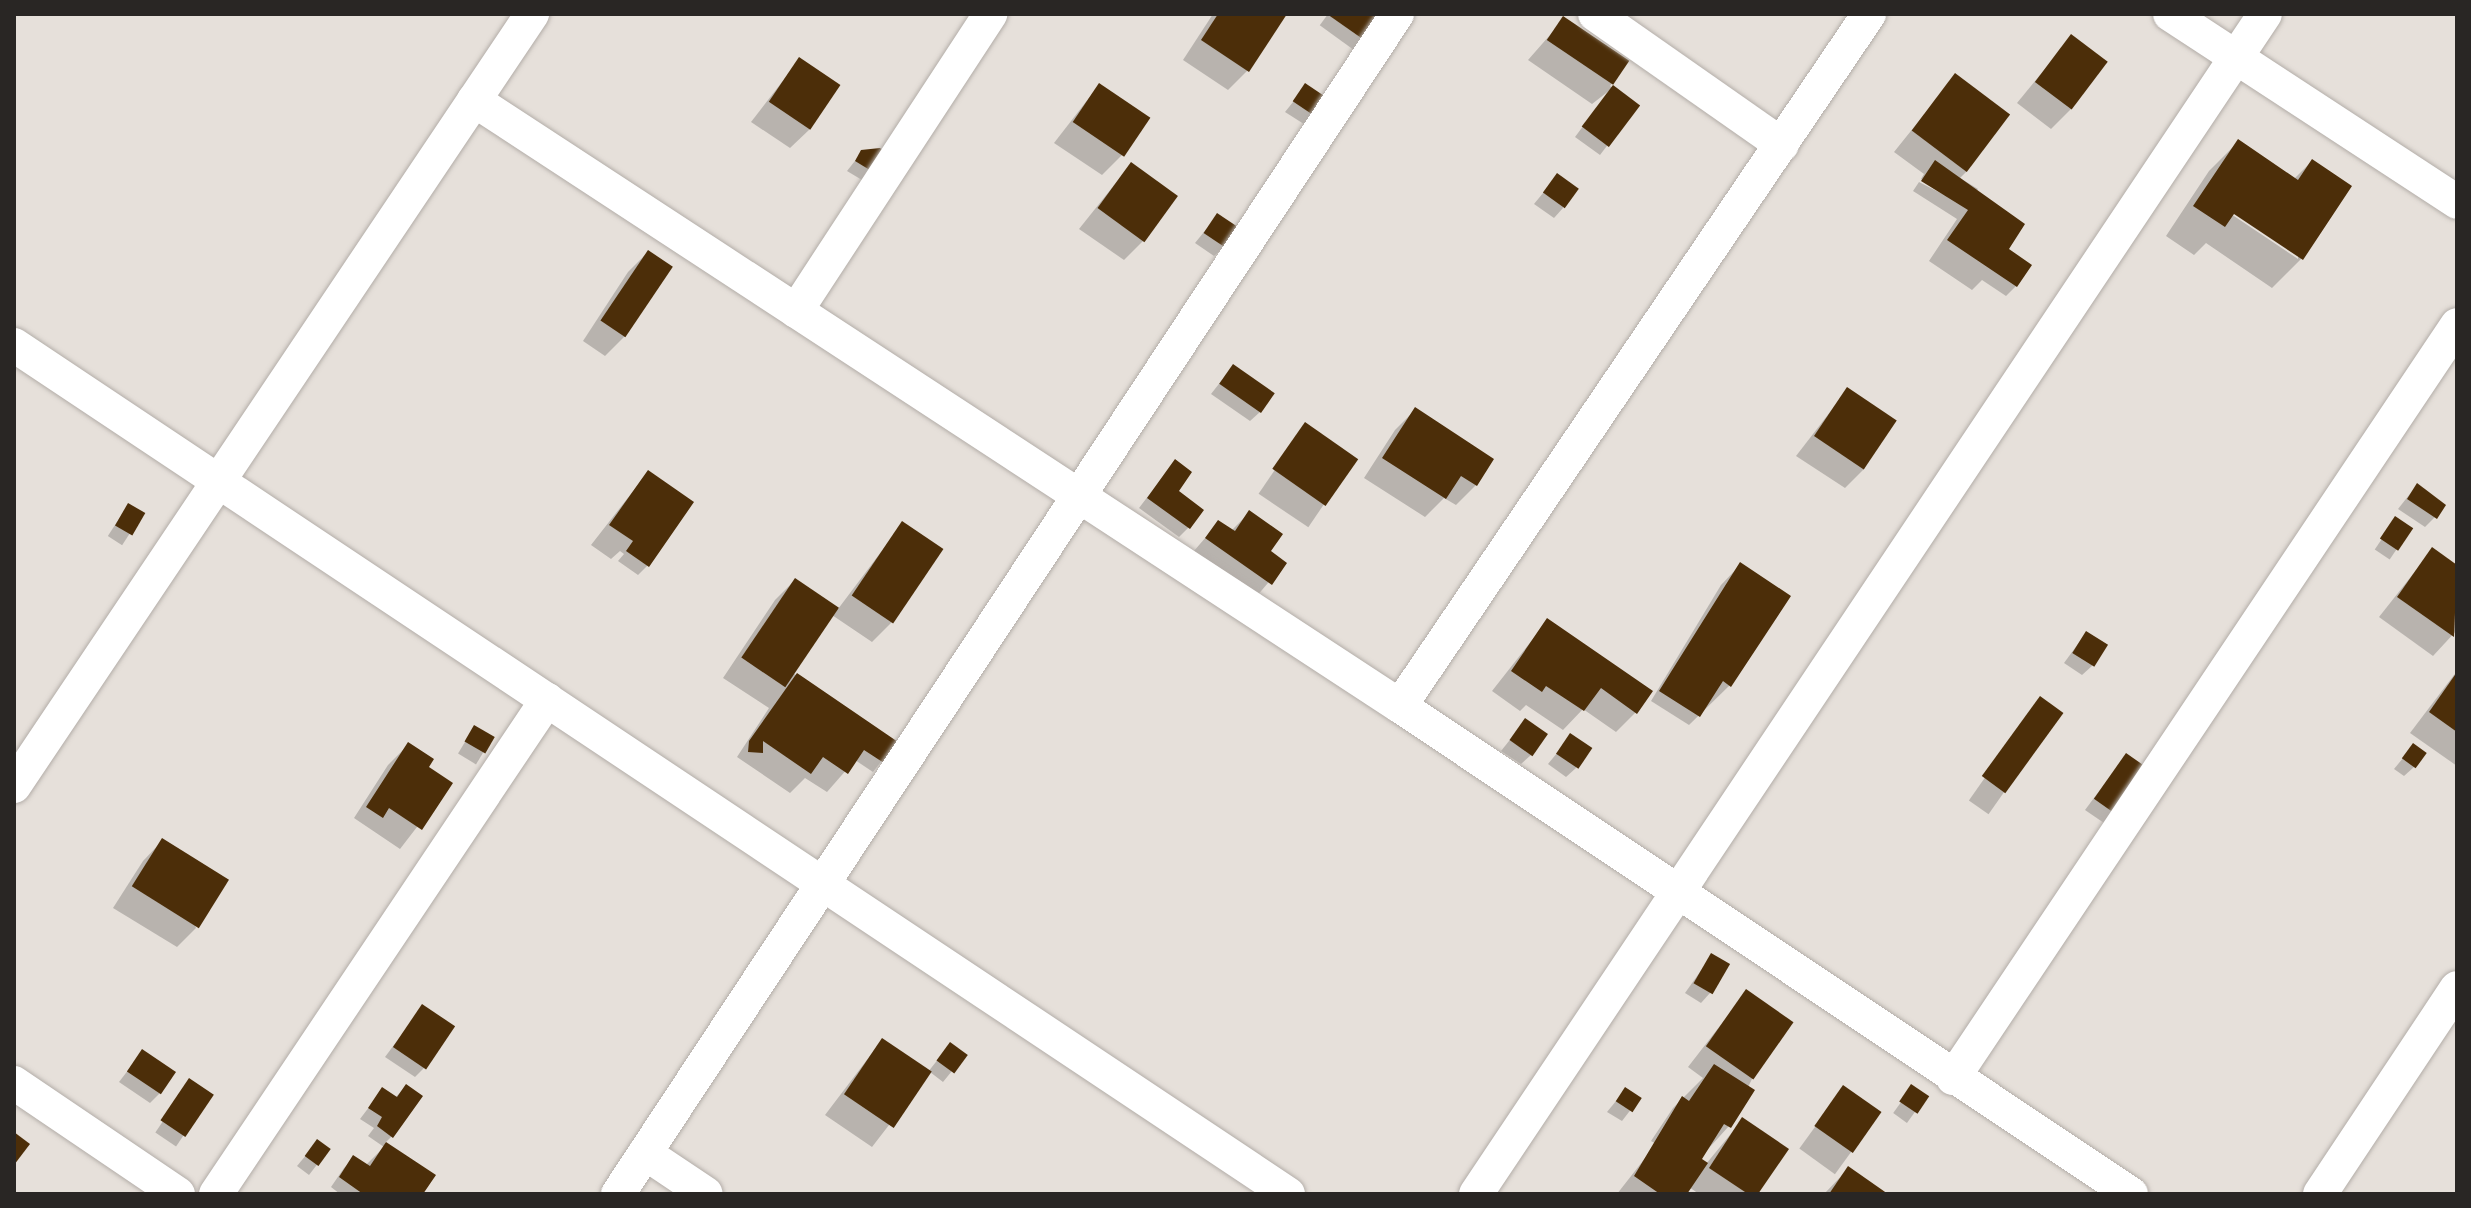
<!DOCTYPE html>
<style>
body{margin:0}
#map{position:relative;width:2471px;height:1208px;overflow:hidden;background:#e6e0da;font-family:Jost,sans-serif}
div>[style]{position:absolute}
[style*='--x']{left:calc(var(--x)*1px);top:calc(var(--y)*1px);width:calc(var(--w)*1px);rotate:calc(var(--a)*1deg)}
.shadow>*{inset:0;background:#0003;transform-origin:0 0}
.building>*{inset:0;background:#4c2e09;transform-origin:0 0}
.roads{filter:drop-shadow(0 0 2px #b3ada8) drop-shadow(0 0 2px #b3ada8)}
.street>*{height:34px;margin:-17px;padding:0 17px;transform-origin:17px;border-radius:17px;background:#fff}
span{translate:-50% -50%;white-space:nowrap;text-align:center;line-height:1.15;-webkit-text-stroke:8px #fff;paint-order:stroke}
.frame{position:absolute;inset:0;border:16px solid #292624;pointer-events:none}
</style>
<div id="map">
<div class="shadow">
<div style="clip-path:polygon(1213px 14px,1284px 14px,1248px 70px,1228px 90px,1183px 60px)"></div>
<div style="left:1328px;top:14px;width:43px;height:14px;rotate:36deg"></div>
<div style="clip-path:polygon(1564px 19px,1626px 62px,1610px 86px,1638px 105px,1600px 155px,1575px 137px,1610px 90px,1592px 104px,1528px 60px)"></div>
<div style="clip-path:polygon(2071px 37px,2071px 109px,2051px 129px,2017px 103px)"></div>
<div style="clip-path:polygon(799px 60px,810px 129px,790px 148px,751px 122px)"></div>
<div style="clip-path:polygon(1955px 76px,1967px 171px,1960px 178px,1978px 189px,1969px 204px,2016px 286px,2006px 296px,1982px 280px,1972px 290px,1929px 261px,1957px 219px,1913px 191px,1919px 182px,1968px 207px,1921px 179px,1924px 174px,1894px 152px)"></div>
<div style="clip-path:polygon(1099px 85px,1122px 155px,1102px 175px,1054px 143px)"></div>
<div style="clip-path:polygon(1306px 86px,1327px 100px,1307px 126px,1285px 112px)"></div>
<div style="clip-path:polygon(evenodd,2238px 142px,2294px 179px,2312px 161px,2350px 186px,2301px 259px,2272px 288px,2206px 243px,2194px 255px,2166px 236px,2209px 171px,2238px 142px,2227px 207px,2298px 254px,2298px 259px,2225px 210px,2227px 207px)"></div>
<div style="clip-path:polygon(879px 150px,867px 183px,847px 171px,862px 152px)"></div>
<div style="clip-path:polygon(1131px 164px,1144px 240px,1124px 260px,1079px 229px)"></div>
<div style="clip-path:polygon(1557px 176px,1563px 208px,1554px 218px,1534px 204px)"></div>
<div style="clip-path:polygon(1217px 216px,1224px 247px,1214px 256px,1195px 243px)"></div>
<div style="clip-path:polygon(648px 252px,625px 336px,605px 356px,583px 341px,628px 272px)"></div>
<div style="clip-path:polygon(1233px 366px,1260px 412px,1250px 421px,1211px 394px)"></div>
<div style="clip-path:polygon(1847px 390px,1865px 468px,1845px 488px,1796px 456px)"></div>
<div style="clip-path:polygon(1415px 410px,1476px 485px,1456px 505px,1444px 498px,1425px 517px,1364px 478px,1395px 430px)"></div>
<div style="left:1305px;top:425px;width:60px;height:83px;rotate:34deg"></div>
<div style="clip-path:polygon(1175px 461px,1176px 492px,1189px 527px,1179px 537px,1139px 508px)"></div>
<div style="clip-path:polygon(648px 472px,648px 565px,638px 575px,618px 561px,624px 554px,620px 551px,611px 559px,591px 545px)"></div>
<div style="clip-path:polygon(2417px 485px,2435px 517px,2425px 527px,2398px 509px)"></div>
<div style="left:128px;top:505px;width:17px;height:37px;rotate:33deg"></div>
<div style="clip-path:polygon(1249px 513px,1268px 552px,1285px 563px,1250px 604px,1187px 559px,1219px 522px,1231px 531px)"></div>
<div style="left:2396px;top:518px;width:18px;height:38px;rotate:34deg"></div>
<div style="clip-path:polygon(902px 524px,892px 622px,872px 642px,832px 615px,793px 673px,896px 742px,873px 772px,855px 760px,827px 792px,805px 778px,790px 793px,737px 757px,769px 708px,723px 678px,775px 600px,795px 580px,838px 609px)"></div>
<div style="clip-path:polygon(2432px 550px,2457px 568px,2457px 630px,2433px 656px,2379px 617px)"></div>
<div style="clip-path:polygon(1740px 565px,1730px 685px,1689px 725px,1651px 701px,1721px 585px)"></div>
<div style="clip-path:polygon(1547px 621px,1636px 712px,1616px 732px,1583px 709px,1563px 730px,1526px 705px,1520px 711px,1492px 691px)"></div>
<div style="clip-path:polygon(2086px 633px,2092px 666px,2082px 675px,2064px 663px)"></div>
<div style="clip-path:polygon(2457px 671px,2457px 766px,2410px 733px)"></div>
<div style="left:2040px;top:699px;width:24px;height:124px;rotate:35deg"></div>
<div style="clip-path:polygon(1525px 721px,1531px 755px,1521px 764px,1501px 751px)"></div>
<div style="left:474px;top:727px;width:21px;height:31px;rotate:31deg"></div>
<div style="clip-path:polygon(1571px 736px,1576px 768px,1566px 777px,1548px 764px)"></div>
<div style="clip-path:polygon(408px 745px,426px 767px,451px 783px,400px 849px,354px 818px,388px 765px)"></div>
<div style="clip-path:polygon(2413px 746px,2414px 767px,2404px 776px,2394px 769px)"></div>
<div style="clip-path:polygon(2126px 755px,2117px 815px,2107px 825px,2085px 810px)"></div>
<div style="clip-path:polygon(162px 841px,196px 928px,177px 947px,113px 908px,143px 861px)"></div>
<div style="clip-path:polygon(1712px 955px,1710px 993px,1701px 1003px,1685px 993px)"></div>
<div style="clip-path:polygon(1747px 991px,1752px 1079px,1729px 1126px,1699px 1159px,1706px 1164px,1743px 1119px,1755px 1194px,1699px 1194px,1689px 1187px,1684px 1194px,1617px 1194px,1656px 1144px,1651px 1141px,1673px 1108px,1703px 1078px,1688px 1067px)"></div>
<div style="clip-path:polygon(423px 1006px,424px 1068px,415px 1077px,385px 1057px)"></div>
<div style="clip-path:polygon(882px 1040px,928px 1072px,950px 1044px,965px 1055px,943px 1082px,930px 1072px,872px 1147px,825px 1115px)"></div>
<div style="clip-path:polygon(142px 1052px,160px 1093px,150px 1103px,119px 1082px)"></div>
<div style="left:190px;top:1081px;width:25px;height:62px;rotate:34deg"></div>
<div style="clip-path:polygon(406px 1086px,392px 1136px,385px 1143px,433px 1175px,421px 1194px,340px 1194px,331px 1187px,344px 1168px,354px 1158px,365px 1166px,384px 1147px,368px 1136px,374px 1128px,360px 1119px,382px 1090px,395px 1098px)"></div>
<div style="left:1844px;top:1087px;width:44px;height:76px;rotate:36deg"></div>
<div style="left:1912px;top:1087px;width:17px;height:32px;rotate:36deg"></div>
<div style="clip-path:polygon(1625px 1090px,1639px 1099px,1622px 1121px,1607px 1112px)"></div>
<div style="clip-path:polygon(317px 1142px,329px 1149px,309px 1175px,297px 1166px)"></div>
<div style="clip-path:polygon(1848px 1169px,1884px 1194px,1824px 1194px)"></div>
</div>
<div class="building">
<div style="clip-path:polygon(1218px 14px,1287px 14px,1249px 72px,1201px 40px)"></div>
<div style="clip-path:polygon(1327px 14px,1382px 14px,1364px 40px)"></div>
<div style="left:1563px;top:16px;width:80px;height:29px;rotate:34deg"></div>
<div style="left:2071px;top:34px;width:46px;height:60px;rotate:37deg"></div>
<div style="left:799px;top:57px;width:50px;height:54px;rotate:34deg"></div>
<div style="left:1955px;top:73px;width:69px;height:72px;rotate:37deg"></div>
<div style="left:1099px;top:83px;width:62px;height:47px;rotate:34deg"></div>
<div style="left:1305px;top:83px;width:30px;height:22px;rotate:34deg"></div>
<div style="left:1613px;top:85px;width:34px;height:52px;rotate:37deg"></div>
<div style="clip-path:polygon(2238px 139px,2298px 180px,2312px 159px,2352px 186px,2303px 260px,2234px 214px,2225px 227px,2193px 206px)"></div>
<div style="clip-path:polygon(880px 148px,890px 155px,878px 175px,855px 161px,861px 150px)"></div>
<div style="clip-path:polygon(1935px 160px,2025px 224px,2009px 249px,2032px 265px,2017px 287px,1947px 240px,1968px 210px,1921px 181px)"></div>
<div style="left:1131px;top:162px;width:58px;height:57px;rotate:36deg"></div>
<div style="left:1557px;top:173px;width:27px;height:24px;rotate:36deg"></div>
<div style="left:1217px;top:213px;width:27px;height:24px;rotate:34deg"></div>
<div style="left:648px;top:250px;width:30px;height:85px;rotate:34deg"></div>
<div style="left:1233px;top:364px;width:51px;height:24px;rotate:35deg"></div>
<div style="left:1847px;top:387px;width:60px;height:59px;rotate:34deg"></div>
<div style="clip-path:polygon(1415px 407px,1494px 459px,1477px 486px,1461px 476px,1446px 499px,1382px 458px)"></div>
<div style="left:1305px;top:422px;width:65px;height:57px;rotate:35deg"></div>
<div style="clip-path:polygon(1175px 459px,1192px 472px,1179px 491px,1204px 510px,1190px 529px,1147px 498px)"></div>
<div style="clip-path:polygon(648px 470px,694px 502px,649px 567px,626px 551px,633px 541px,609px 525px)"></div>
<div style="clip-path:polygon(2417px 483px,2446px 505px,2437px 519px,2407px 499px)"></div>
<div style="left:128px;top:503px;width:20px;height:26px;rotate:30deg"></div>
<div style="clip-path:polygon(1249px 510px,1283px 534px,1271px 551px,1287px 563px,1272px 585px,1205px 538px,1218px 520px,1235px 531px)"></div>
<div style="left:2395px;top:516px;width:22px;height:27px;rotate:34deg"></div>
<div style="left:902px;top:521px;width:50px;height:90px;rotate:34deg"></div>
<div style="clip-path:polygon(2432px 547px,2457px 565px,2454px 637px,2397px 597px)"></div>
<div style="clip-path:polygon(1740px 562px,1791px 596px,1731px 687px,1723px 681px,1700px 717px,1659px 691px)"></div>
<div style="left:795px;top:578px;width:53px;height:96px;rotate:34deg"></div>
<div style="clip-path:polygon(1547px 618px,1653px 691px,1637px 714px,1601px 688px,1584px 711px,1546px 686px,1542px 692px,1511px 671px)"></div>
<div style="left:2086px;top:631px;width:26px;height:26px;rotate:32deg"></div>
<div style="clip-path:polygon(2457px 672px,2457px 732px,2429px 712px)"></div>
<div style="clip-path:polygon(797px 673px,898px 742px,884px 763px,864px 750px,848px 774px,823px 757px,811px 774px,763px 741px,763px 753px,748px 752px,749px 741px)"></div>
<div style="left:2040px;top:696px;width:29px;height:99px;rotate:36deg"></div>
<div style="left:1525px;top:718px;width:28px;height:27px;rotate:35deg"></div>
<div style="left:474px;top:725px;width:24px;height:19px;rotate:30deg"></div>
<div style="left:1570px;top:733px;width:27px;height:25px;rotate:34deg"></div>
<div style="clip-path:polygon(408px 742px,434px 759px,429px 767px,453px 783px,422px 830px,389px 808px,383px 818px,366px 807px)"></div>
<div style="left:2413px;top:743px;width:17px;height:19px;rotate:36deg"></div>
<div style="left:2126px;top:753px;width:29px;height:56px;rotate:35deg"></div>
<div style="left:162px;top:838px;width:79px;height:57px;rotate:32deg"></div>
<div style="left:1711px;top:953px;width:22px;height:35px;rotate:30deg"></div>
<div style="left:1746px;top:989px;width:58px;height:70px;rotate:35deg"></div>
<div style="left:422px;top:1004px;width:40px;height:52px;rotate:34deg"></div>
<div style="left:882px;top:1038px;width:60px;height:68px;rotate:34deg"></div>
<div style="left:950px;top:1042px;width:22px;height:23px;rotate:36deg"></div>
<div style="left:142px;top:1049px;width:41px;height:27px;rotate:34deg"></div>
<div style="clip-path:polygon(1714px 1064px,1755px 1090px,1731px 1128px,1724px 1124px,1702px 1159px,1708px 1163px,1687px 1194px,1660px 1194px,1634px 1176px,1682px 1096px,1689px 1101px)"></div>
<div style="left:189px;top:1078px;width:30px;height:51px;rotate:34deg"></div>
<div style="clip-path:polygon(406px 1084px,423px 1096px,393px 1138px,377px 1126px,382px 1117px,368px 1108px,382px 1087px,397px 1097px)"></div>
<div style="left:1911px;top:1084px;width:22px;height:21px;rotate:34deg"></div>
<div style="left:1843px;top:1085px;width:47px;height:50px;rotate:35deg"></div>
<div style="left:1625px;top:1087px;width:20px;height:17px;rotate:33deg"></div>
<div style="clip-path:polygon(1742px 1117px,1789px 1149px,1758px 1194px,1748px 1194px,1709px 1168px)"></div>
<div style="clip-path:polygon(14px 1132px,30px 1144px,14px 1165px)"></div>
<div style="left:317px;top:1139px;width:17px;height:21px;rotate:36deg"></div>
<div style="clip-path:polygon(386px 1142px,436px 1175px,423px 1194px,363px 1194px,339px 1177px,353px 1155px,370px 1166px)"></div>
<div style="clip-path:polygon(1848px 1166px,1888px 1194px,1829px 1194px)"></div>
</div>
<div class="roads">
<div class="street">
<div style="--x:1595;--y:14;--w:228;--a:35"></div>
<div style="--x:2170;--y:14;--w:343;--a:33.2"></div>
<div style="--x:474;--y:100;--w:1107;--a:33.2"></div>
<div style="--x:1400;--y:706;--w:879;--a:33.73"></div>
<div style="--x:796;--y:311;--w:355;--a:-56.8"></div>
<div style="--x:14;--y:345;--w:1531;--a:33.68"></div>
<div style="--x:1400;--y:706;--w:836;--a:-55.87"></div>
<div style="--x:14;--y:786;--w:930;--a:-56.14"></div>
<div style="--x:1953;--y:1078;--w:906;--a:-56.2"></div>
<div style="--x:14;--y:1083;--w:198;--a:34.1"></div>
<div style="--x:645;--y:1153;--w:73;--a:33.9"></div>
<div style="--x:216;--y:1194;--w:595;--a:-56.18"></div>
<div style="--x:618;--y:1194;--w:1414;--a:-56.57"></div>
<div style="--x:1476;--y:1194;--w:1419;--a:-56.23"></div>
<div style="--x:2320;--y:1194;--w:247;--a:-56.4"></div>
</div>
</div>
<div class="frame"></div>
</div>
